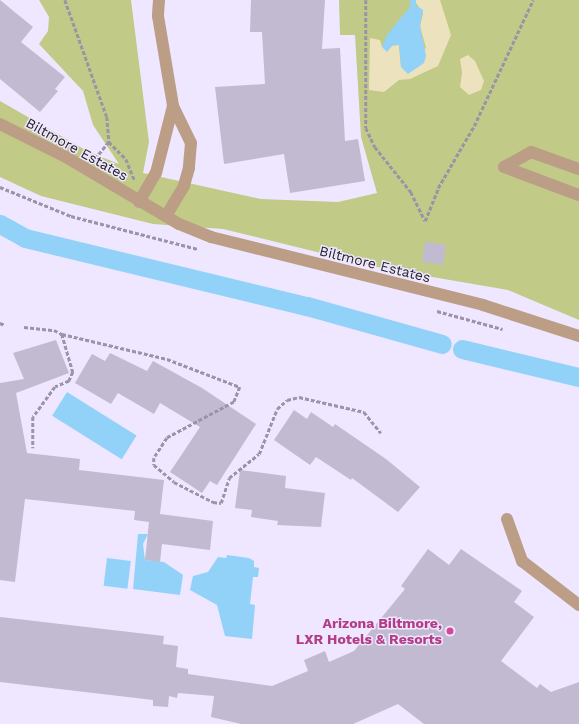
<!DOCTYPE html>
<style>
body{margin:0}
#map{position:relative;width:579px;height:724px;overflow:hidden;background:#efe7ff;font-family:"Work Sans",sans-serif}
div>[style]{position:absolute}
[style*='--x']{left:calc(var(--x)*1px);top:calc(var(--y)*1px);width:calc(var(--w)*1px);rotate:calc(var(--a)*1deg)}
.green>*{inset:0;background:#c1ca86}
.sand>*{inset:0;background:#ece2bd}
.water>*{inset:0;background:#92d2f9;transform-origin:0 0}
.stream>*{height:5.5px;margin:-2.75px;padding:0 2.75px;transform-origin:2.75px;border-radius:2.75px;background:#92d2f9}
.canal>*{height:19px;margin:-9.5px;padding:0 9.5px;transform-origin:9.5px;border-radius:9.5px;background:#92d2f9}
.building>*{inset:0;background:#c1bad0;transform-origin:0 0}
.path>*{height:2.5px;margin-top:-1.25px;transform-origin:0;background:repeating-linear-gradient(90deg,#9a94a6 0 4px,transparent 0 6px)}
.minor>*{height:12px;margin:-6px;padding:0 6px;transform-origin:6px;border-radius:6px;background:#bc9e87}
.dots>*{width:11px;height:11px;translate:-50% -50%;box-sizing:border-box;border:2px solid #efe7ff;border-radius:50%}
span{translate:-50% -50%;white-space:nowrap;text-align:center;line-height:1.15;-webkit-text-stroke:3px #efe7ff;paint-order:stroke}
.street-label{font-size:14px;color:#27242d}
.hotel-label{font-size:14px;color:#b23c85;font-weight:700}
.right{translate:-100% -50%;text-align:right}
</style>
<div id="map">
<div class="green">
<div style="clip-path:polygon(39px 0,131px 0,149px 142px,143px 173px,261px 199px,338px 202px,377px 193px,361px 137px,355px 35px,340px 35px,339px 0,579px 0,579px 320px,508px 290px,386px 269px,223px 229px,153px 224px,41px 196px,0 177px,0 101px,89px 152px,119px 164px,93px 125px,83px 91px,39px 44px,48px 31px,49px 17px)"></div>
</div>
<div class="sand">
<div style="clip-path:polygon(414px 0,440px 0,451px 35px,438px 66px,410px 79px,399px 80px,384px 92px,369px 90px,370px 38px,380px 40px,382px 47px,399px 45px,401px 67px,426px 48px,420px 26px,423px 13px)"></div>
<div style="clip-path:polygon(468px 55px,475px 61px,484px 81px,481px 90px,469px 95px,460px 87px,462px 73px,460px 59px)"></div>
</div>
<div class="water">
<div style="clip-path:polygon(413px 3px,423px 10px,420px 26px,426px 56px,424px 63px,408px 74px,401px 67px,399px 45px,393px 45px,387px 52px,382px 47px,387px 35px)"></div>
<div style="left:67px;top:392px;width:82px;height:28px;rotate:32deg"></div>
<div style="clip-path:polygon(138px 534px,148px 534px,143px 544px,145px 560px,164px 562px,183px 575px,180px 595px,133px 589px)"></div>
<div style="clip-path:polygon(227px 555px,249px 558px,254px 561px,254px 567px,259px 568px,258px 577px,253px 577px,250px 604px,255px 605px,252px 639px,225px 636px,217px 605px,190px 590px,193px 576px,208px 572px,218px 557px,226px 558px)"></div>
<div style="left:107px;top:558px;width:24px;height:28px;rotate:7deg"></div>
</div>
<div class="stream">
<div style="--x:413;--y:3;--w:3;--a:-90"></div>
</div>
<div class="canal">
<div style="--x:0;--y:224;--w:29;--a:29"></div>
<div style="--x:25;--y:238;--w:290;--a:13.6"></div>
<div style="--x:307;--y:306;--w:140;--a:15.7"></div>
<div style="--x:462;--y:349;--w:120;--a:13.5"></div>
</div>
<div class="building">
<div style="clip-path:polygon(0 0,33px 27px,21px 42px,65px 77px,55px 89px,58px 91px,40px 112px,0 79px)"></div>
<div style="clip-path:polygon(251px 0,325px 0,322px 49px,340px 48px,345px 141px,358px 139px,365px 181px,290px 193px,284px 154px,224px 164px,215px 87px,265px 84px,262px 32px,250px 32px)"></div>
<div style="left:425px;top:242px;width:21px;height:20px;rotate:8deg"></div>
<div style="clip-path:polygon(56px 340px,69px 373px,16px 393px,27px 453px,80px 459px,79px 470px,164px 480px,160px 514px,213px 521px,210px 550px,162px 544px,160px 562px,145px 560px,149px 522px,134px 520px,135px 511px,25px 499px,15px 582px,0 580px,0 383px,24px 379px,13px 353px)"></div>
<div style="clip-path:polygon(110px 353px,147px 371px,153px 361px,202px 388px,256px 424px,217px 485px,210px 481px,202px 493px,170px 472px,200px 427px,160px 403px,154px 414px,118px 393px,111px 404px,75px 383px,92px 354px,105px 361px)"></div>
<div style="clip-path:polygon(294px 410px,307px 419px,311px 412px,333px 427px,335px 424px,386px 459px,420px 487px,398px 512px,352px 478px,351px 480px,316px 457px,310px 465px,274px 440px)"></div>
<div style="clip-path:polygon(240px 470px,286px 476px,285px 488px,325px 493px,321px 527px,277px 525px,278px 521px,251px 517px,252px 510px,235px 508px)"></div>
<div style="clip-path:polygon(428px 549px,449px 565px,461px 549px,522px 591px,514px 602px,534px 617px,501px 661px,537px 688px,540px 684px,551px 692px,579px 682px,579px 724px,424px 724px,398px 704px,353px 724px,241px 724px,211px 717px,214px 696px,178px 693px,177px 698px,169px 696px,168px 707px,153px 706px,153px 700px,0 682px,0 617px,164px 636px,163px 644px,178px 646px,176px 667px,188px 669px,188px 674px,272px 686px,308px 671px,304px 660px,325px 651px,329px 662px,354px 651px,405px 589px,401px 586px)"></div>
</div>
<div class="path">
<div style="--x:65;--y:0;--w:124;--a:70.3"></div>
<div style="--x:107;--y:117;--w:25;--a:85"></div>
<div style="--x:109;--y:142;--w:22;--a:129"></div>
<div style="--x:366;--y:0;--w:128;--a:90"></div>
<div style="--x:366;--y:128;--w:21;--a:65"></div>
<div style="--x:375;--y:147;--w:58;--a:51.3"></div>
<div style="--x:411;--y:192;--w:32;--a:64"></div>
<div style="--x:109;--y:142;--w:24;--a:45"></div>
<div style="--x:126;--y:159;--w:22;--a:68"></div>
<div style="--x:0;--y:187;--w:77;--a:22.2"></div>
<div style="--x:71;--y:216;--w:131;--a:14.6"></div>
<div style="--x:425;--y:221;--w:35;--a:-68"></div>
<div style="--x:438;--y:188;--w:72;--a:-59.9"></div>
<div style="--x:474;--y:126;--w:139;--a:-64.9"></div>
<div style="--x:437;--y:311;--w:68;--a:15.3"></div>
<div style="--x:0;--y:323;--w:5;--a:22"></div>
<div style="--x:24;--y:327;--w:30;--a:6"></div>
<div style="--x:54;--y:330;--w:9;--a:27"></div>
<div style="--x:62;--y:334;--w:40;--a:74"></div>
<div style="--x:73;--y:372;--w:10;--a:114"></div>
<div style="--x:69;--y:381;--w:15;--a:157"></div>
<div style="--x:55;--y:387;--w:37;--a:126"></div>
<div style="--x:33;--y:417;--w:31;--a:90"></div>
<div style="--x:62;--y:334;--w:108;--a:13.4"></div>
<div style="--x:167;--y:359;--w:78;--a:21"></div>
<div style="--x:240;--y:387;--w:16;--a:112"></div>
<div style="--x:234;--y:402;--w:76;--a:151.8"></div>
<div style="--x:167;--y:438;--w:24;--a:123"></div>
<div style="--x:154;--y:458;--w:7;--a:90"></div>
<div style="--x:154;--y:465;--w:26;--a:40"></div>
<div style="--x:174;--y:482;--w:44;--a:27.1"></div>
<div style="--x:213;--y:502;--w:8;--a:7"></div>
<div style="--x:221;--y:503;--w:26;--a:-72"></div>
<div style="--x:229;--y:478;--w:38;--a:-39"></div>
<div style="--x:259;--y:454;--w:48;--a:-68.2"></div>
<div style="--x:277;--y:409;--w:13;--a:-42"></div>
<div style="--x:287;--y:400;--w:12;--a:-14"></div>
<div style="--x:299;--y:397;--w:67;--a:13"></div>
<div style="--x:364;--y:412;--w:27;--a:51"></div>
</div>
<div class="minor">
<div style="--x:159;--y:0;--w:16;--a:94"></div>
<div style="--x:158;--y:16;--w:91;--a:80.5"></div>
<div style="--x:173;--y:106;--w:41;--a:64.1"></div>
<div style="--x:191;--y:143;--w:25;--a:95"></div>
<div style="--x:189;--y:168;--w:19;--a:106"></div>
<div style="--x:184;--y:186;--w:35;--a:121"></div>
<div style="--x:0;--y:124;--w:74;--a:26.6"></div>
<div style="--x:66;--y:157;--w:131;--a:30.7"></div>
<div style="--x:179;--y:224;--w:35;--a:22"></div>
<div style="--x:211;--y:237;--w:280;--a:14"></div>
<div style="--x:483;--y:305;--w:101;--a:17.9"></div>
<div style="--x:504;--y:167;--w:31;--a:-29"></div>
<div style="--x:531;--y:152;--w:51;--a:19.5"></div>
<div style="--x:504;--y:167;--w:80;--a:20.5"></div>
<div style="--x:139;--y:202;--w:34;--a:-60"></div>
<div style="--x:156;--y:173;--w:69;--a:-75.8"></div>
<div style="--x:507;--y:519;--w:45;--a:70.3"></div>
<div style="--x:522;--y:561;--w:72;--a:37.7"></div>
</div>
<div class="dots">
<div style="left:450px;top:631px;background:#d1479c"></div>
</div>
<div class="street-label">
<span style="left:77px;top:149px;rotate:29deg">Biltmore Estates</span>
<span style="left:375px;top:264px;rotate:14deg">Biltmore Estates</span>
</div>
<div class="hotel-label">
<span class="right" style="left:442px;top:631px">Arizona Biltmore,<br>LXR Hotels &amp; Resorts</span>
</div>
</div>
